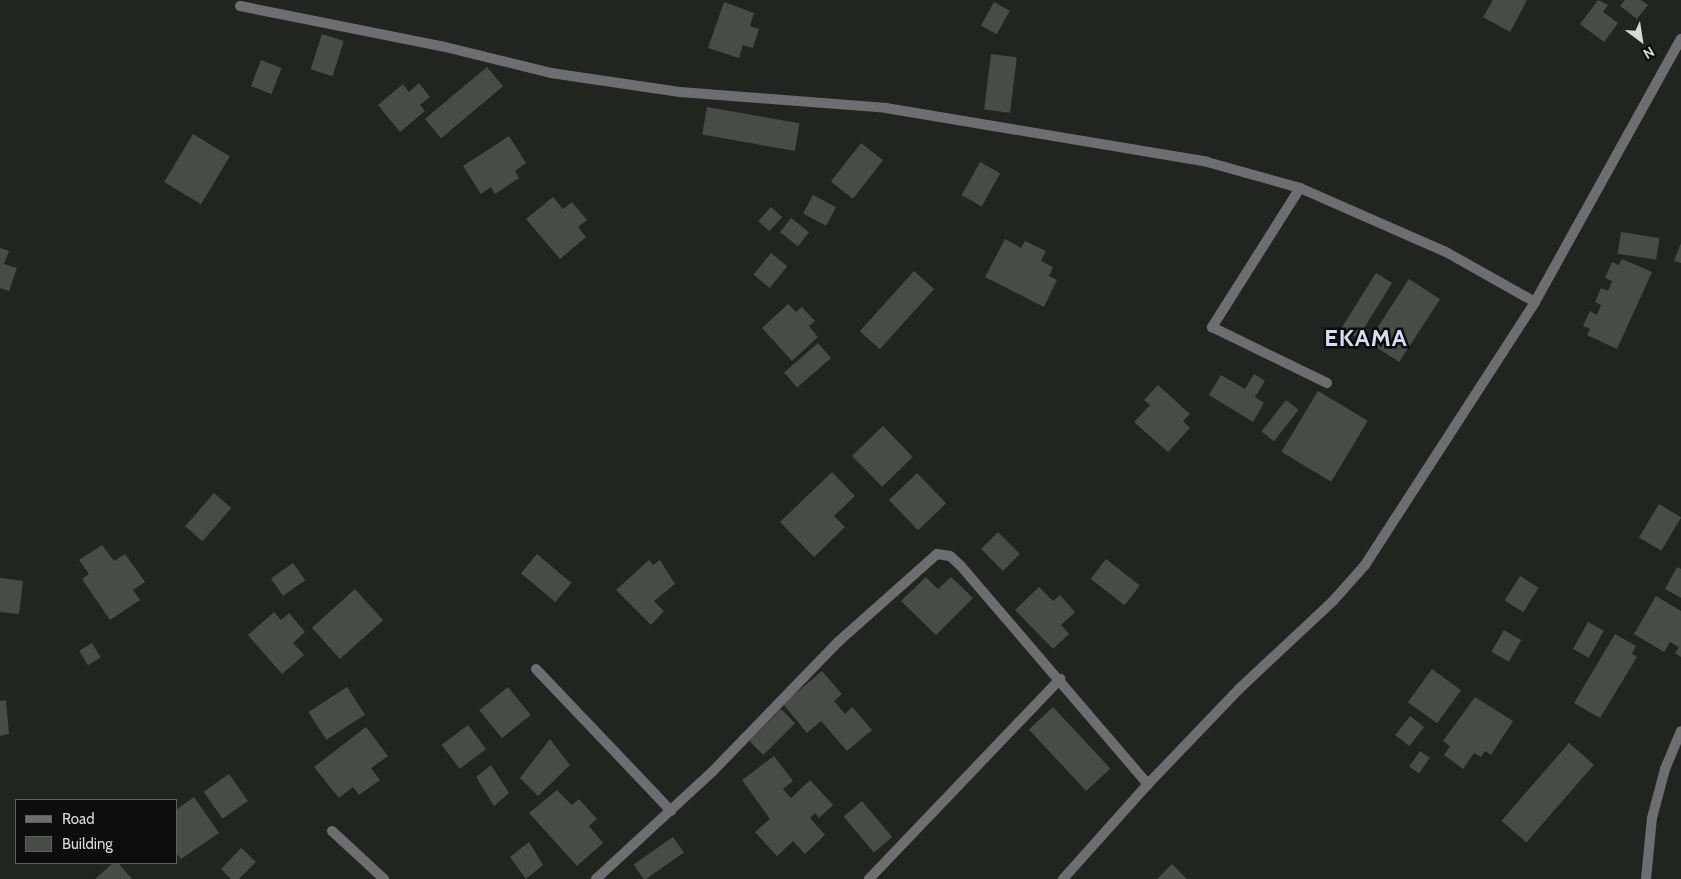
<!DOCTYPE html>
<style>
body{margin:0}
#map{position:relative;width:1681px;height:879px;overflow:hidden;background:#202520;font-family:Cabin,sans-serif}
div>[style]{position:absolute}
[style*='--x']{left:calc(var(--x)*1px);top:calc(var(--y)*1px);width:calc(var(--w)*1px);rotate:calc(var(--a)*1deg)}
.building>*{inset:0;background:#474c47;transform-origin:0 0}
.minor>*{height:10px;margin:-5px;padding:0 5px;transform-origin:5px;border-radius:5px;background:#6e6e72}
span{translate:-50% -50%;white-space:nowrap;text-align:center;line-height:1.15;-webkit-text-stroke:5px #0b0e0b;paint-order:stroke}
.district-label{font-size:24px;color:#d9dcf9;font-weight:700;letter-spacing:1px}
.legend{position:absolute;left:15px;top:799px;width:162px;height:65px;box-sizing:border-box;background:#0b0e0b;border:1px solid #5d605d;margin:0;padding:6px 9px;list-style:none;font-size:15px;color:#d7dad7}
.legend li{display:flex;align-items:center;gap:10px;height:25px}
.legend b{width:25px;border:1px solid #5d605d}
.north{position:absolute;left:1616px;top:15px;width:50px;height:50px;-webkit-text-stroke:4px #0b0e0b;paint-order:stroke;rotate:149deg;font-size:14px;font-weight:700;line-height:20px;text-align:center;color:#d7dad7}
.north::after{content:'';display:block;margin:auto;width:18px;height:22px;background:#d7dad7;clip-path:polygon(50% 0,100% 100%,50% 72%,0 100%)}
</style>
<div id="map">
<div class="building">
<div style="clip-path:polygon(1493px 0,1527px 0,1510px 32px,1483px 17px)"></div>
<div style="clip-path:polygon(1598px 0,1608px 5px,1603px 12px,1618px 23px,1604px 42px,1580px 24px)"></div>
<div style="clip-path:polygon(1625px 0,1641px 0,1648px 5px,1637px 19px,1620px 6px)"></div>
<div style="clip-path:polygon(724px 2px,754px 13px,750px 26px,759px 29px,753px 48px,743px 45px,739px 58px,708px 48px)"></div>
<div style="left:994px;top:2px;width:18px;height:27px;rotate:29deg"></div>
<div style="left:322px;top:34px;width:23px;height:37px;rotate:18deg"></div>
<div style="left:991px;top:54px;width:26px;height:56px;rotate:7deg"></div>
<div style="left:261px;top:60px;width:22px;height:28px;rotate:21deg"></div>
<div style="left:487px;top:67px;width:25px;height:81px;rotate:50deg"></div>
<div style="clip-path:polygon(419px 83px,430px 97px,420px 105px,425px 111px,400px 132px,378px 105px,403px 84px,409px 92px)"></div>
<div style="left:707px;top:107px;width:94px;height:28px;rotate:10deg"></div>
<div style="left:193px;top:134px;width:43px;height:56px;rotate:31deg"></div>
<div style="clip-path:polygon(509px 136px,526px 163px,515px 171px,519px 178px,495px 194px,491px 187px,481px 194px,463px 166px)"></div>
<div style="left:861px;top:143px;width:28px;height:49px;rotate:38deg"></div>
<div style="left:980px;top:162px;width:23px;height:38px;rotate:29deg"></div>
<div style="left:813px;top:195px;width:26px;height:21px;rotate:28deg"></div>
<div style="clip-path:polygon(553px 197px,563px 209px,572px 202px,587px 220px,578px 227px,586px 237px,560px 259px,526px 219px)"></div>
<div style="left:771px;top:207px;width:15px;height:19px;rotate:42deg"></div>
<div style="left:791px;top:218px;width:23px;height:18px;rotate:38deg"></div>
<div style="left:1621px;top:232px;width:39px;height:22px;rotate:9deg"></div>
<div style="clip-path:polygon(1005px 239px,1021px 248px,1025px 241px,1046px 251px,1041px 261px,1053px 267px,1049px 276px,1057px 280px,1044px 307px,985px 277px)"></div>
<div style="clip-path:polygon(1681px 243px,1681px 263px,1674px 261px)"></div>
<div style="clip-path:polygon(0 248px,9px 251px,4px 264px,17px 268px,9px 291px,0 288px)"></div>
<div style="left:771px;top:253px;width:21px;height:28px;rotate:39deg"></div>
<div style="clip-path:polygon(1622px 259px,1652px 272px,1617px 349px,1587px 335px,1590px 329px,1583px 326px,1590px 311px,1597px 315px,1601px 305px,1595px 302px,1601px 288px,1608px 291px,1612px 281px,1605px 278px,1612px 262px,1619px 265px)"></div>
<div style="left:914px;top:271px;width:27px;height:81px;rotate:42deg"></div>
<div style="left:1376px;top:273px;width:19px;height:65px;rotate:32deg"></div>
<div style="left:1409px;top:279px;width:37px;height:75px;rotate:33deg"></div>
<div style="clip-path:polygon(788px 304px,796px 312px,802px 307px,815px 321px,809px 326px,818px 337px,792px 361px,762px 328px)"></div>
<div style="left:818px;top:343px;width:20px;height:45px;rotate:49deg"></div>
<div style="clip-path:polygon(1254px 374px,1265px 381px,1255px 397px,1264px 403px,1253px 422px,1209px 395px,1221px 375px,1245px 389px)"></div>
<div style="clip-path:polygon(1158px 385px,1190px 414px,1183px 421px,1190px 428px,1168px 452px,1134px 422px,1150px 405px,1144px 400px)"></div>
<div style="left:1318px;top:391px;width:58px;height:71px;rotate:31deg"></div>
<div style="left:1286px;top:400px;width:16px;height:40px;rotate:38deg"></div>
<div style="left:883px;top:426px;width:43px;height:43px;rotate:46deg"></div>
<div style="clip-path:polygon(832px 472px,855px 496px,834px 516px,845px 527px,814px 557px,780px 522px)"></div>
<div style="left:917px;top:473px;width:42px;height:39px;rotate:46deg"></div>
<div style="left:214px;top:493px;width:23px;height:44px;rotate:41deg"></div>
<div style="left:1659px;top:504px;width:26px;height:39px;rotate:31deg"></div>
<div style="left:998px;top:532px;width:31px;height:24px;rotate:45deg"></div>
<div style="clip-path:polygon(102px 545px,114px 561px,125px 554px,145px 582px,133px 590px,140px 600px,110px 620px,82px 579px,89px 574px,79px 560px)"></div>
<div style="left:537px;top:554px;width:45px;height:25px;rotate:40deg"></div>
<div style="left:1106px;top:559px;width:43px;height:25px;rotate:38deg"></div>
<div style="clip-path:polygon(649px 560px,653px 565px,660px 560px,675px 584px,654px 601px,664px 611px,651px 625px,616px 590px)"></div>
<div style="left:293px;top:563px;width:21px;height:27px;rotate:55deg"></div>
<div style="clip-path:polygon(1677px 567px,1681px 569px,1681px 598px,1665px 589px)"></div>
<div style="left:1520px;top:576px;width:22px;height:29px;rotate:32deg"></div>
<div style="clip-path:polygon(926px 577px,938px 589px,951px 577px,973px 598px,936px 635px,901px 601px)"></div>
<div style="clip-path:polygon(0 578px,23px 581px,19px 614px,0 612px)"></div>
<div style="clip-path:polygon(1039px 587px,1053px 601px,1060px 595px,1075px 612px,1061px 625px,1069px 634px,1053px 649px,1015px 610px)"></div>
<div style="left:355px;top:589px;width:42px;height:58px;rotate:48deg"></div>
<div style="clip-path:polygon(1656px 596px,1681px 611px,1681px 657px,1675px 653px,1679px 647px,1670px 642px,1664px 652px,1634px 634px)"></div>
<div style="clip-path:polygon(274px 612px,281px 620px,289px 613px,305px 632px,293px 643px,304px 655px,282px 674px,248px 635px)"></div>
<div style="left:1588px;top:622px;width:18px;height:31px;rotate:29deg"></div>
<div style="left:1504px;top:630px;width:20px;height:25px;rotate:30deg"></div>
<div style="clip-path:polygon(1615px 634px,1636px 646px,1632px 654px,1637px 657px,1600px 718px,1574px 703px)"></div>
<div style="left:92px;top:643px;width:17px;height:15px;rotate:59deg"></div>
<div style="left:1432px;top:669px;width:36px;height:41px;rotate:36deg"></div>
<div style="clip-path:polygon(822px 671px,842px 694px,834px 701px,845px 714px,852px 707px,872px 730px,847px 751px,821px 721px,807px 733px,783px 704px)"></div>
<div style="left:347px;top:687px;width:33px;height:46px;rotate:57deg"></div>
<div style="left:508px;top:687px;width:36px;height:37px;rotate:51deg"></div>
<div style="clip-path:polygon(1475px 697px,1513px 721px,1491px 755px,1485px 751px,1481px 757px,1474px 753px,1463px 769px,1444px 755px,1450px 746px,1443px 741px)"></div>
<div style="clip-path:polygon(6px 700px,9px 734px,0 736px,0 701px)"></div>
<div style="left:1053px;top:707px;width:84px;height:33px;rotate:47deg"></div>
<div style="left:781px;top:709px;width:20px;height:45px;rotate:45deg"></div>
<div style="left:1410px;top:716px;width:18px;height:24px;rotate:38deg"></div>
<div style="left:468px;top:725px;width:30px;height:33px;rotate:53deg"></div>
<div style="clip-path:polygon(366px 727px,388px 756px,371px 768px,380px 780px,359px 795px,353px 787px,339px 798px,314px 767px)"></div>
<div style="clip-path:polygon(550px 739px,570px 765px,538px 796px,520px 778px)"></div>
<div style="left:1569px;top:743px;width:33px;height:103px;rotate:41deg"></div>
<div style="left:1420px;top:751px;width:12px;height:19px;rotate:35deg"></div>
<div style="clip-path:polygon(774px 756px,793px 781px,783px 789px,791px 798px,810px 780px,833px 805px,819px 818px,815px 813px,810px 818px,825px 835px,805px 854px,793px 841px,777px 856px,755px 832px,770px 819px,742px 780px)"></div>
<div style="clip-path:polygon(491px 765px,509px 793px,494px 806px,476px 777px)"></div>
<div style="left:229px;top:774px;width:33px;height:31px;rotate:55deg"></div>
<div style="clip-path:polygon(557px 790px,572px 805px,579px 799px,597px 819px,589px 826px,603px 843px,577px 866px,529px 813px)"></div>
<div style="clip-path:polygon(194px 797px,219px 833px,181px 859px,176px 853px,176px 810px)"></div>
<div style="left:862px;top:801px;width:47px;height:24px;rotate:50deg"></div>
<div style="left:673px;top:837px;width:19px;height:48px;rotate:55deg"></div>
<div style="clip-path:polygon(529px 842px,543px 865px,526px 879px,510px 857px)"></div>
<div style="clip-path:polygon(241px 848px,256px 862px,239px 879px,231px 879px,221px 869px)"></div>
<div style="clip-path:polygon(113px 863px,118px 863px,132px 879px,95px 879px)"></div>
<div style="clip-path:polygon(1172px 864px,1187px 879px,1157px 879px)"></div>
</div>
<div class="minor">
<div style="--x:240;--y:6;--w:205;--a:11.3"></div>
<div style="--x:441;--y:46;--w:113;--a:13.8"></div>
<div style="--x:551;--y:73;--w:130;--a:8.4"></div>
<div style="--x:680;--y:92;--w:207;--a:4.4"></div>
<div style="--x:886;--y:108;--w:326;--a:9.5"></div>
<div style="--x:1207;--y:162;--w:97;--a:15.6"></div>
<div style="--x:1300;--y:188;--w:159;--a:23.7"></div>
<div style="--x:1446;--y:252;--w:102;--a:29.3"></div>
<div style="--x:1300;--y:188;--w:165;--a:122.3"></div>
<div style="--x:1212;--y:327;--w:128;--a:26"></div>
<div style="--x:536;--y:669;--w:196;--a:46.4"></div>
<div style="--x:332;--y:831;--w:71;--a:42.7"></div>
<div style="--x:596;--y:879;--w:158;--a:-42.7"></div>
<div style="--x:712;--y:772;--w:181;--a:-45.9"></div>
<div style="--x:838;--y:642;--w:132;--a:-41.6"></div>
<div style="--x:937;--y:554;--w:13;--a:9"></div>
<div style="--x:950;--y:556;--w:13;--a:42"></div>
<div style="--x:960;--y:565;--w:289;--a:49.4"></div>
<div style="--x:869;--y:879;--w:277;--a:-46.3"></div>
<div style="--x:1063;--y:879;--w:127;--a:-48.2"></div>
<div style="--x:1148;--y:784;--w:132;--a:-46.2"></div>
<div style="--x:1239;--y:689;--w:129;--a:-43.1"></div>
<div style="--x:1333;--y:601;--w:48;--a:-48.4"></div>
<div style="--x:1365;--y:565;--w:313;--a:-57.1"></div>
<div style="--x:1535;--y:302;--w:301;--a:-61"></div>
<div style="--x:1646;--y:879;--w:61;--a:-84.4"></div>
<div style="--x:1652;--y:818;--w:51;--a:-75.1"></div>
<div style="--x:1665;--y:769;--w:41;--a:-67.2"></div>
</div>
<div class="district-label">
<span style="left:1366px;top:338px">EKAMA</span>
</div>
<ul class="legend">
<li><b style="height:6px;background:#6e6e72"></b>Road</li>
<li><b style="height:14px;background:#474c47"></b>Building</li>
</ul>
<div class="north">N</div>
</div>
